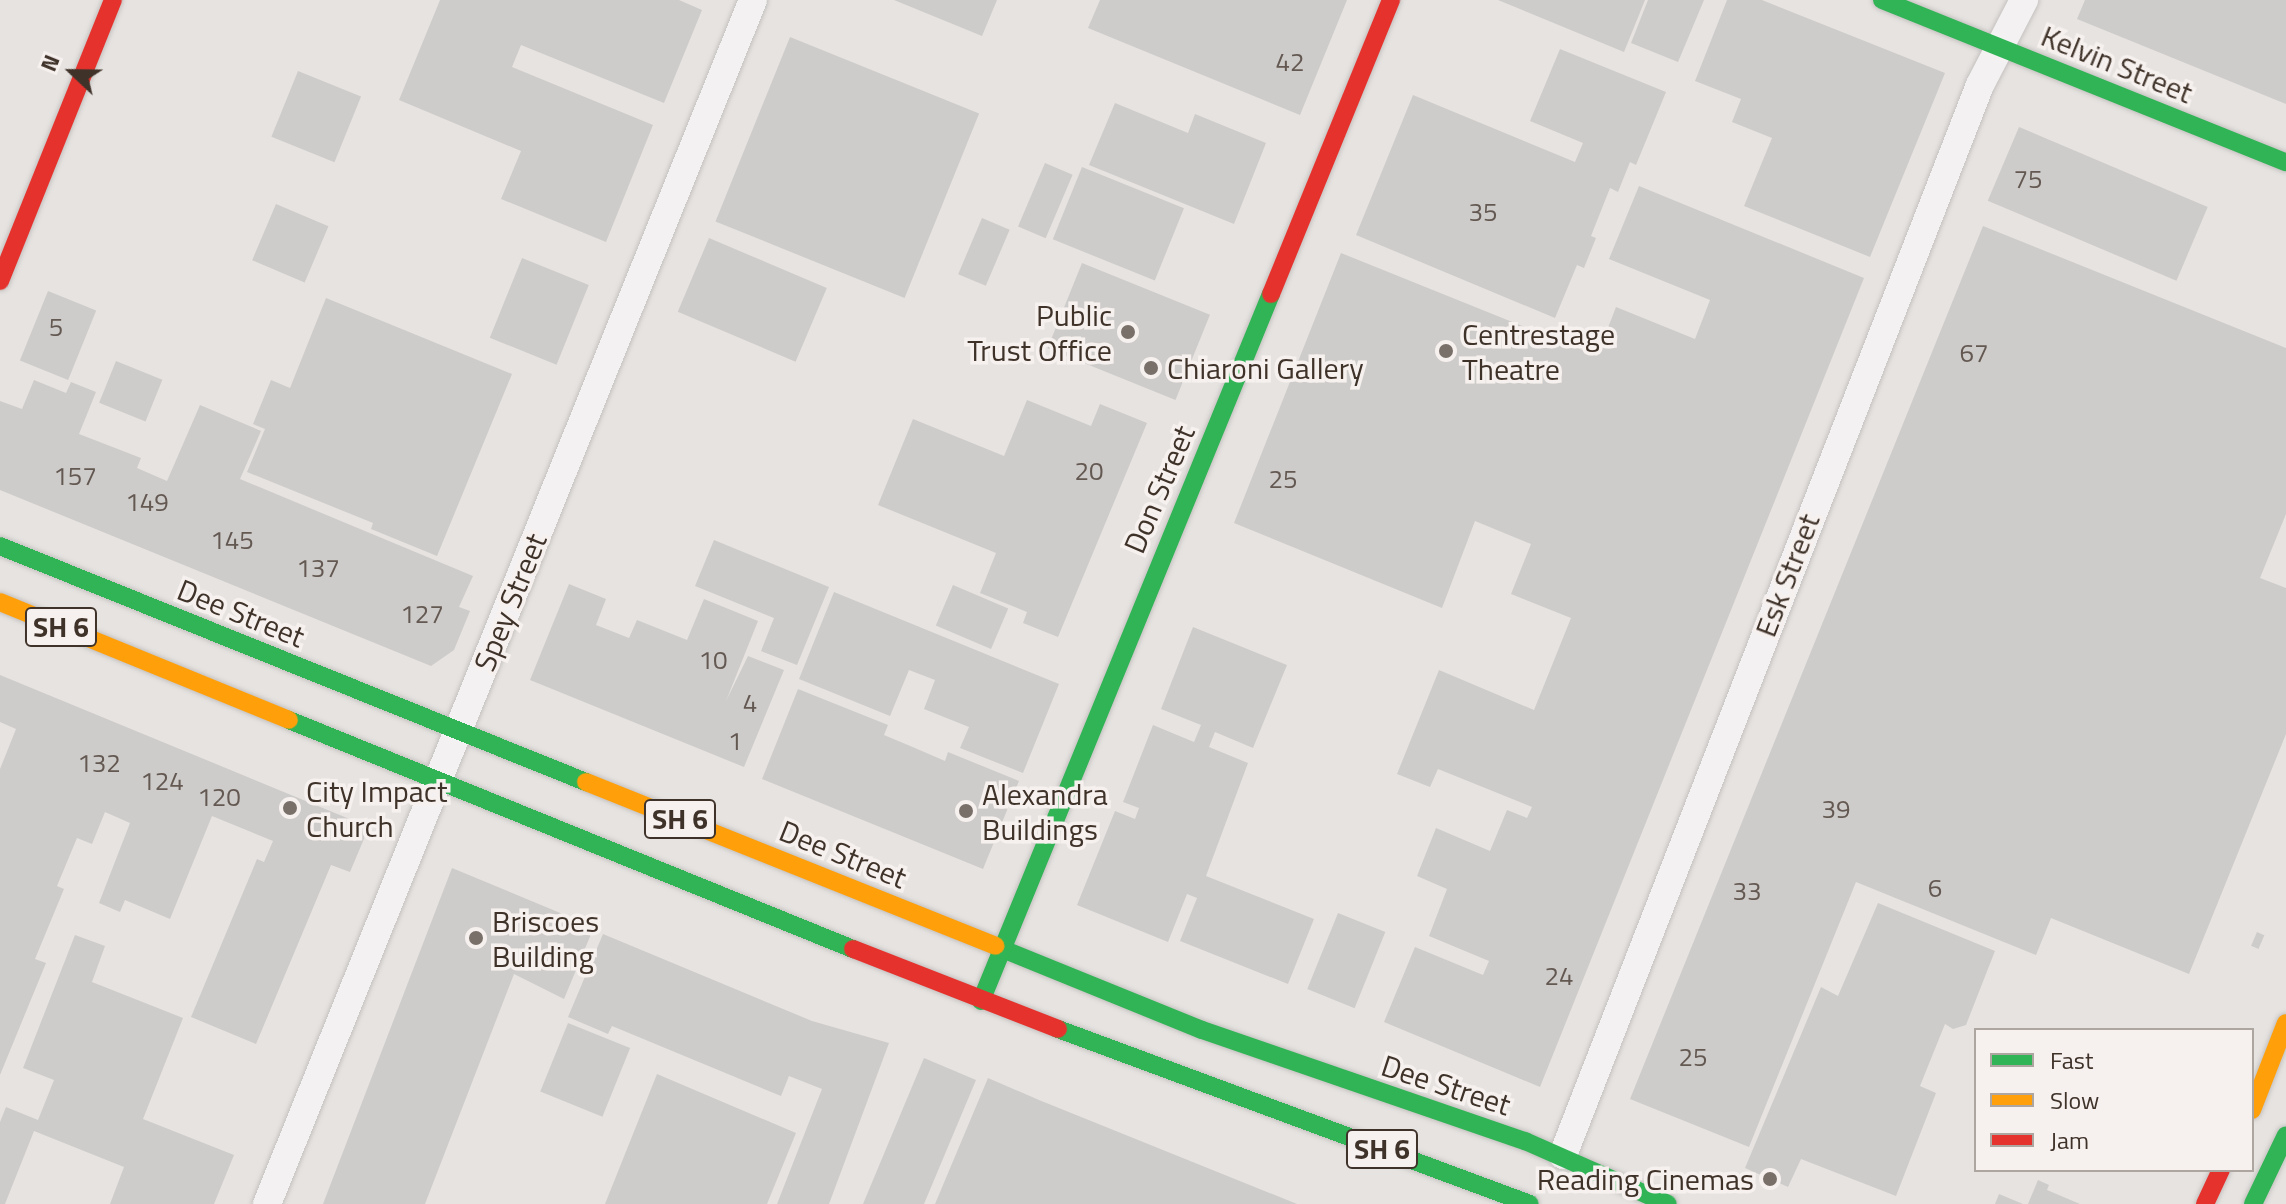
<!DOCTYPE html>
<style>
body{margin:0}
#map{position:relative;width:2286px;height:1204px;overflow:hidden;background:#e6e3e1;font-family:"Titillium Web",sans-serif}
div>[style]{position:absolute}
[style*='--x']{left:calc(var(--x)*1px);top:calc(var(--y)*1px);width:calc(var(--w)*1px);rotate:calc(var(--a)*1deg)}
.building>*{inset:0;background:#ceccca;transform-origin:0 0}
.roads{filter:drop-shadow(0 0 2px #c4c1bf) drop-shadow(0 0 2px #c4c1bf)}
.street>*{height:28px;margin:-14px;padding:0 14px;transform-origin:14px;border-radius:14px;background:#f3f1f1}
.fast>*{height:18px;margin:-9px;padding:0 9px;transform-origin:9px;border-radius:9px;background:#30b455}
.slow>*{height:18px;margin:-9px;padding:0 9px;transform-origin:9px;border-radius:9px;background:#ff9f0a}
.jam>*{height:18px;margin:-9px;padding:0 9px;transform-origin:9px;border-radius:9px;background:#e5322d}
.dots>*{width:22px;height:22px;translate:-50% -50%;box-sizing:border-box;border:4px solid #f6f1ef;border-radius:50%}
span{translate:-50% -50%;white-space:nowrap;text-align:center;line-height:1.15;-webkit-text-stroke:7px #f6f1ef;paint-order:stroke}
.number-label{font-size:26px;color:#645952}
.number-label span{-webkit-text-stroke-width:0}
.shield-label span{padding:2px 6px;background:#f6f1ef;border:2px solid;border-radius:6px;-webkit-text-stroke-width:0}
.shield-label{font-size:28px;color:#3f3229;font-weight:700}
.street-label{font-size:30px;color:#3f3229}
.poi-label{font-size:30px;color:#3f3229}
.right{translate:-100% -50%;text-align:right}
.left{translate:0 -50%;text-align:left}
.legend{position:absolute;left:1974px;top:1028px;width:280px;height:144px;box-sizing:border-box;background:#f6f1ef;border:2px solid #ada5a0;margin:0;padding:10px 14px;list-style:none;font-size:24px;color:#3f3229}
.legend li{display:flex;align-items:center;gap:16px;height:40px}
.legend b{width:40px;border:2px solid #ada5a0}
.north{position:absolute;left:32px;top:32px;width:80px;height:80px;-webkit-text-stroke:6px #f6f1ef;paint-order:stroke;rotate:292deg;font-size:22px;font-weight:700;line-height:32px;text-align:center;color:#3f3229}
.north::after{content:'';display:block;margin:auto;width:28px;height:36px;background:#3f3229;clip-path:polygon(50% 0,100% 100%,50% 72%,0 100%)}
</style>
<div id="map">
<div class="building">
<div style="clip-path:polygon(440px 0,679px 0,702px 10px,664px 103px,521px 45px,512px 67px,653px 125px,606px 242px,501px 199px,521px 151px,399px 100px)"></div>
<div style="clip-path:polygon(894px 0,997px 0,982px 36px)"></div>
<div style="clip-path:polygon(1100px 0,1347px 0,1300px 115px,1088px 28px)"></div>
<div style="clip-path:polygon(1498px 0,1645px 0,1624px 52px)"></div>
<div style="clip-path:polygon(1648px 0,1704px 0,1678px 62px,1631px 43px)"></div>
<div style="clip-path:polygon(1727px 0,1762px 0,1945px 73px,1870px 257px,1744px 206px,1772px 138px,1732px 122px,1741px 99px,1695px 81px)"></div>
<div style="clip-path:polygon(2085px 0,2286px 0,2286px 104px,2077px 19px)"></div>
<div style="left:790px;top:37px;width:204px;height:199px;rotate:22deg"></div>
<div style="clip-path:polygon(1560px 49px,1666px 92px,1636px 165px,1630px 162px,1618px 192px,1610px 188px,1591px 236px,1596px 238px,1584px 268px,1577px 265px,1555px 318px,1356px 235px,1413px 95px,1575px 162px,1583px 143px,1530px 121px)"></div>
<div style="left:298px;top:71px;width:68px;height:71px;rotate:22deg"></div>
<div style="clip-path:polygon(1115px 103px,1188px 133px,1195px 114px,1266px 143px,1234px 224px,1089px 165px)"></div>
<div style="left:2019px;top:127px;width:205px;height:80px;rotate:23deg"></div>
<div style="left:1045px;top:163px;width:30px;height:69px;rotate:23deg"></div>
<div style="left:1082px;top:167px;width:110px;height:78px;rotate:22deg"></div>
<div style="clip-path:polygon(1639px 186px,1864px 278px,1540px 1087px,1384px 1022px,1415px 947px,1483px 975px,1489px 961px,1429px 936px,1447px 889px,1417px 876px,1436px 828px,1490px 851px,1507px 810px,1527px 818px,1532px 807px,1438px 769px,1430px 787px,1397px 774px,1439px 670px,1534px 710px,1571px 618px,1511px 594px,1531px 544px,1475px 521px,1442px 608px,1234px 523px,1341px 253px,1597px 356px,1616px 307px,1695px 339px,1710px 300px,1609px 259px)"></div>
<div style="left:276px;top:204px;width:57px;height:61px;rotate:23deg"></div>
<div style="left:982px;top:218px;width:30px;height:61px;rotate:23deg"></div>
<div style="clip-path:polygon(1983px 226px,2286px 348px,2286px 514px,2260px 578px,2286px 588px,2286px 734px,2189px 974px,2051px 918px,2036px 955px,1856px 882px,1749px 1147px,1630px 1099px)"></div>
<div style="left:709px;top:238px;width:128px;height:80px;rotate:23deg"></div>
<div style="left:522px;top:258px;width:72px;height:86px;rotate:22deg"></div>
<div style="left:1082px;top:263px;width:138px;height:92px;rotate:22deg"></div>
<div style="left:48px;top:291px;width:52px;height:75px;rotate:22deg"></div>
<div style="clip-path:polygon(326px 298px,512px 374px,437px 556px,371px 529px,373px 523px,247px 472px,265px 429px,253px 424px,271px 380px,290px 388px)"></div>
<div style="left:116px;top:361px;width:50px;height:45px;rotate:22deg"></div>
<div style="clip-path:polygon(34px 380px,66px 393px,71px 382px,96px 392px,79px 434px,141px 458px,137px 468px,167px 481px,200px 405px,261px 431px,240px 479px,473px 576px,459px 607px,470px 611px,454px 650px,431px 666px,0 490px,0 401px,22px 409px)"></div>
<div style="clip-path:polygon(1027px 400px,1091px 426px,1100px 404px,1147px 423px,1058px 637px,1023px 623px,1027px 612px,980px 593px,996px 553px,878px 505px,913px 419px,1004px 456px)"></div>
<div style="clip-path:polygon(714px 540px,829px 587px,797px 665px,761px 651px,774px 618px,695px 586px)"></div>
<div style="clip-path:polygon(569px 584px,606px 599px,596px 625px,629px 638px,637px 620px,687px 640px,704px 599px,758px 621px,726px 701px,748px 656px,784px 670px,744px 767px,530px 680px)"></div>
<div style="left:953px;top:585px;width:60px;height:44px;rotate:23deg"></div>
<div style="clip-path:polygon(834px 592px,1059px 684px,1023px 773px,960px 748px,969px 727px,924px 709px,935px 680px,909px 670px,890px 716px,799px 679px)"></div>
<div style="clip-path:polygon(1193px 627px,1287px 665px,1253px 748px,1215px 732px,1209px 747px,1248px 763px,1206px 876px,1314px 919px,1288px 984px,1180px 941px,1197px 898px,1187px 894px,1168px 942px,1077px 905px,1115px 811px,1135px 819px,1139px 808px,1123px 802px,1153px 725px,1194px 742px,1201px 725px,1161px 709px)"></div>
<div style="clip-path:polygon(0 675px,369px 827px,350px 872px,331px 865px,256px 1044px,191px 1017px,257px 859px,264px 862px,273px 841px,212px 816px,170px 919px,125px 900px,120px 912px,99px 903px,130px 823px,105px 812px,92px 844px,77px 838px,57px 886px,64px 889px,35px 959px,46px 963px,0 1075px,0 769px,16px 729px,0 722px)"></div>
<div style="clip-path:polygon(798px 689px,888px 725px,884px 735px,915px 748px,945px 761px,948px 752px,1019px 781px,983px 869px,762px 779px)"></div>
<div style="clip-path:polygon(452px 868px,594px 927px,564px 999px,514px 974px,425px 1204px,323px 1204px)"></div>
<div style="clip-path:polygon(1878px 903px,1995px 951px,1966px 1025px,1953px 1029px,1945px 1024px,1920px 1086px,1936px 1093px,1896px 1196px,1801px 1159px,1788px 1187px,1745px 1168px,1821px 987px,1838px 996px)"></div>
<div style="left:1338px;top:913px;width:51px;height:82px;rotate:22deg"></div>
<div style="left:2257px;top:932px;width:8px;height:15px;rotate:23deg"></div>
<div style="clip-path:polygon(603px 934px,812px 1021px,889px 1043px,829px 1204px,777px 1204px,822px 1089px,789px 1076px,781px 1096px,612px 1026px,608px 1034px,568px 1017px)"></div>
<div style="clip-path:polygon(75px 935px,105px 946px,92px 982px,183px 1018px,143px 1119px,234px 1155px,214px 1204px,110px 1204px,124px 1167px,34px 1131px,5px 1204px,0 1204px,0 1122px,6px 1107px,38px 1120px,54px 1080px,23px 1068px)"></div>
<div style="left:568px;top:1023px;width:67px;height:74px;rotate:22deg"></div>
<div style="clip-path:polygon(924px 1058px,976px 1080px,924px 1204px,863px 1204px)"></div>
<div style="clip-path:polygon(657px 1074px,796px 1133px,767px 1204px,605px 1204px)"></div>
<div style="clip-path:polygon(988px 1078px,1039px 1100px,1297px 1204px,935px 1204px)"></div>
<div style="clip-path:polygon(2038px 1180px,2049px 1185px,2047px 1190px,2080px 1204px,2028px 1204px)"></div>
<div style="clip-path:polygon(1999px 1194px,2023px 1204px,1995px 1204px)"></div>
</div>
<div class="roads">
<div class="street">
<div style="--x:1563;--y:1155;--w:1148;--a:-68.71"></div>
<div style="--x:1980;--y:85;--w:96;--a:-62.6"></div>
<div style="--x:267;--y:1204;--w:1298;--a:-68.02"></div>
</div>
<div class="fast">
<div style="--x:1882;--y:0;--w:435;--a:21.9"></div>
<div style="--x:0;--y:546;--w:632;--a:21.94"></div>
<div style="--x:289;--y:720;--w:609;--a:22.1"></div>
<div style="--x:995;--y:946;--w:223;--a:22.1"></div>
<div style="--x:1202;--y:1030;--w:342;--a:19"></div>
<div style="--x:1525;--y:1141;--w:156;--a:23.8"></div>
<div style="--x:981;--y:1001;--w:764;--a:-67.7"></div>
<div style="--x:1058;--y:1029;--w:503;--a:20.34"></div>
<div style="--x:2253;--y:1204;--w:76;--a:-64.4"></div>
</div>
<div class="slow">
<div style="--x:0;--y:602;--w:312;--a:22.2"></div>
<div style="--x:586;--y:782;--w:441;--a:21.8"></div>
<div style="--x:2252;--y:1110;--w:93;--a:-68.7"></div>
</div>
<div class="jam">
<div style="--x:0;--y:281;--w:303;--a:-68.1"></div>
<div style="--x:1271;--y:294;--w:318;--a:-67.8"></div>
<div style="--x:853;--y:949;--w:220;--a:21.3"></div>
<div style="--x:2205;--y:1204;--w:38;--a:-65"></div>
</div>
</div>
<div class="dots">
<div style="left:1128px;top:332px;background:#797069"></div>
<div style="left:1446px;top:351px;background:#797069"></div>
<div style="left:1151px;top:368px;background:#797069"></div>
<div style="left:290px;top:808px;background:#797069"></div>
<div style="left:966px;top:811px;background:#797069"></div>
<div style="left:476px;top:938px;background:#797069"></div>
<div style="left:1770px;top:1179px;background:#797069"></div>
</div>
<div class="number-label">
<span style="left:1290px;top:62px">42</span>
<span style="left:2028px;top:179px">75</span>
<span style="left:1483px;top:212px">35</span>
<span style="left:56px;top:327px">5</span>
<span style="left:1974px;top:353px">67</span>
<span style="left:1089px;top:471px">20</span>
<span style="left:75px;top:476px">157</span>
<span style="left:1283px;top:479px">25</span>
<span style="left:147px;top:502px">149</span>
<span style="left:232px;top:540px">145</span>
<span style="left:318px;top:568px">137</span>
<span style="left:422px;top:614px">127</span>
<span style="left:713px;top:660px">10</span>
<span style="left:750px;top:703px">4</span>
<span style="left:735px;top:741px">1</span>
<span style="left:99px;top:763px">132</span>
<span style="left:162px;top:781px">124</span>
<span style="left:219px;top:797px">120</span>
<span style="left:1836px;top:809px">39</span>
<span style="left:1935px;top:888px">6</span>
<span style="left:1747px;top:891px">33</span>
<span style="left:1559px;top:976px">24</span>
<span style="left:1693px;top:1057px">25</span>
</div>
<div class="shield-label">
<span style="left:61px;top:627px">SH 6</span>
<span style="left:680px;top:819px">SH 6</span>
<span style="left:1382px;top:1149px">SH 6</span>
</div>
<div class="street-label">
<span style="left:2117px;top:64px;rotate:22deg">Kelvin Street</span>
<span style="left:1159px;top:489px;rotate:-67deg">Don Street</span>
<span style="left:1787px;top:575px;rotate:-69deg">Esk Street</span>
<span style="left:510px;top:602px;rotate:-68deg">Spey Street</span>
<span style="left:241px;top:613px;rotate:22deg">Dee Street</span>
<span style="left:843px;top:854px;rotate:22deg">Dee Street</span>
<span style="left:1446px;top:1085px;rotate:18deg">Dee Street</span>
</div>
<div class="poi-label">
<span class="right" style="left:1112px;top:332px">Public<br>Trust Office</span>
<span class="left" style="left:1462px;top:351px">Centrestage<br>Theatre</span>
<span class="left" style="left:1167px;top:368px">Chiaroni Gallery</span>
<span class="left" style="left:306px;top:808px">City Impact<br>Church</span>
<span class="left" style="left:982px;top:811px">Alexandra<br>Buildings</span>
<span class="left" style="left:492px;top:938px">Briscoes<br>Building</span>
<span class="right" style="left:1754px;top:1179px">Reading Cinemas</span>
</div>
<ul class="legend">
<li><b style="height:10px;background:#30b455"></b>Fast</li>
<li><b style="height:10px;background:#ff9f0a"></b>Slow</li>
<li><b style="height:10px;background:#e5322d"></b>Jam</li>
</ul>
<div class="north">N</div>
</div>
